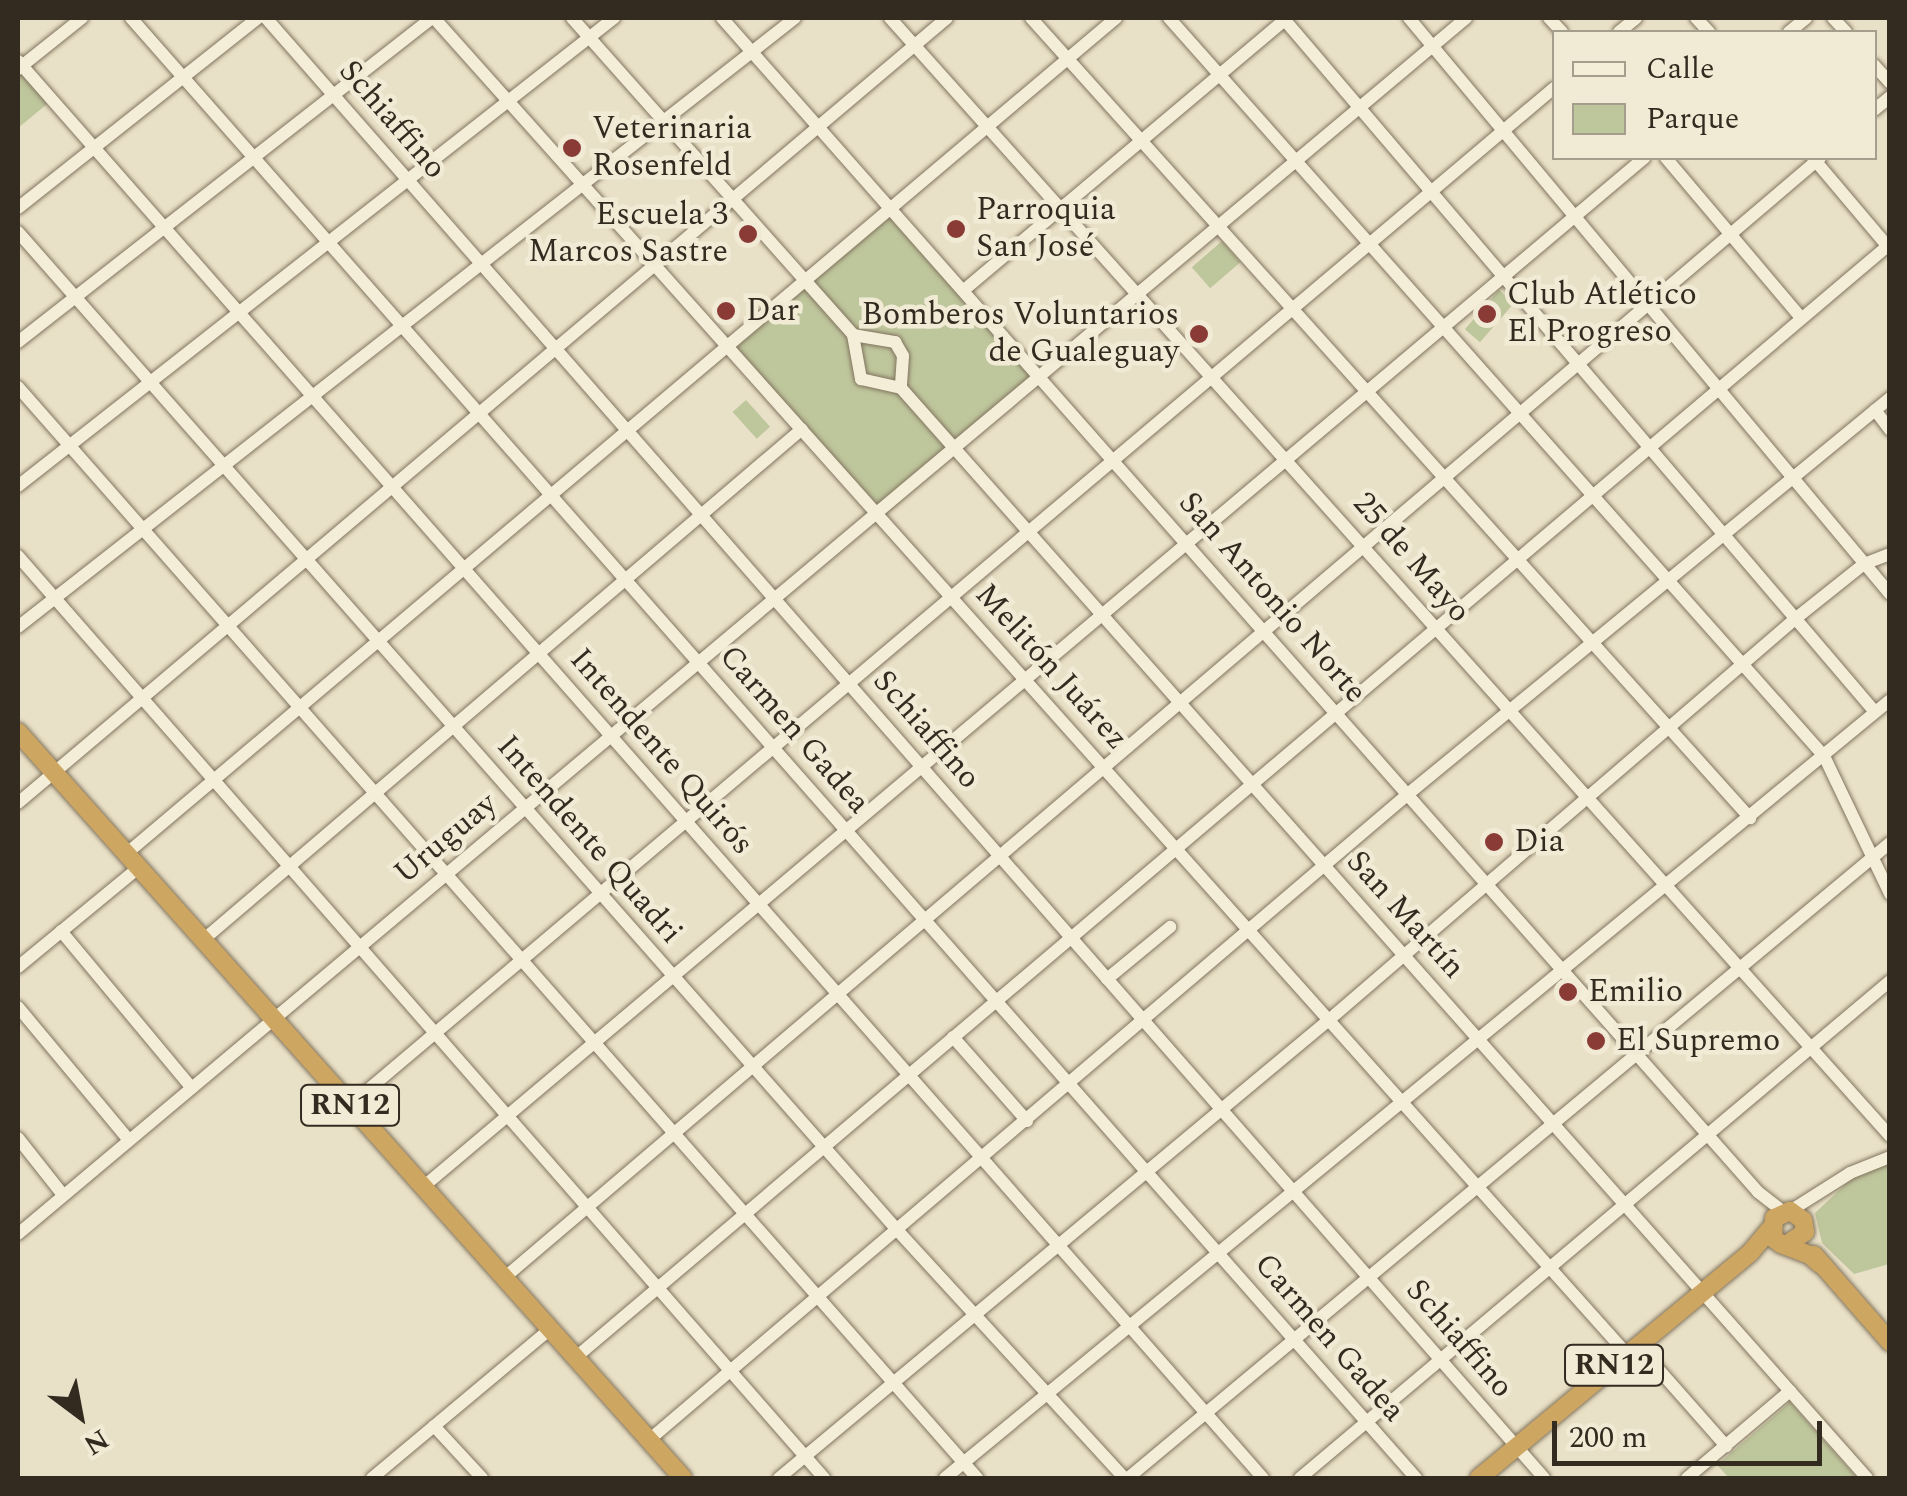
<!DOCTYPE html>
<meta charset="utf-8">
<style>
body{margin:0}
#map{position:relative;width:1907px;height:1496px;overflow:hidden;background:#e9e1c7;font-family:Spectral,serif}
div>[style]{position:absolute}
[style*='--x']{left:calc(var(--x)*1px);top:calc(var(--y)*1px);width:calc(var(--w)*1px);rotate:calc(var(--a)*1deg)}
.green>*{inset:0;background:#bec69c;transform-origin:0 0}
.roads{filter:drop-shadow(0 0 2px #82745f) drop-shadow(0 0 2px #82745f)}
.minor>*{height:12px;margin:-6px;padding:0 6px;transform-origin:6px;border-radius:6px;background:#f4eed9}
.highway>*{height:18px;margin:-9px;padding:0 9px;transform-origin:9px;border-radius:9px;background:#cda662}
.dots>*{width:28px;height:28px;translate:-50% -50%;box-sizing:border-box;border:5px solid #f1ebd6;border-radius:50%}
span{translate:-50% -50%;white-space:nowrap;text-align:center;line-height:1.15;-webkit-text-stroke:9px #f1ebd6;paint-order:stroke}
.shield-label span{padding:2px 8px;background:#f1ebd6;border:2px solid;border-radius:8px;-webkit-text-stroke-width:0}
.shield-label{font-size:30px;color:#342b20;font-weight:700}
.street-label{font-size:32px;color:#342b20}
.poi-label{font-size:32px;color:#342b20}
.left{translate:0 -50%;text-align:left}
.right{translate:-100% -50%;text-align:right}
.frame{position:absolute;inset:0;border:20px solid #342b20;pointer-events:none}
.legend{position:absolute;left:1552px;top:30px;width:325px;height:130px;box-sizing:border-box;background:#f1ebd6;border:2px solid #a59e8d;margin:0;padding:12px 18px;list-style:none;font-size:30px;color:#342b20}
.legend li{display:flex;align-items:center;gap:20px;height:50px}
.legend b{width:50px;border:2px solid #a59e8d}
.north{position:absolute;left:30px;top:1366px;width:100px;height:100px;-webkit-text-stroke:8px #f1ebd6;paint-order:stroke;rotate:148deg;font-size:28px;font-weight:700;line-height:40px;text-align:center;color:#342b20}
.north::after{content:'';display:block;margin:auto;width:35px;height:45px;background:#342b20;clip-path:polygon(50% 0,100% 100%,50% 72%,0 100%)}
.scale{position:absolute;left:1552px;top:1421px;width:270px;height:45px;box-sizing:border-box;border:5px solid #342b20;border-top:0;padding-left:12px;font-size:30px;line-height:35px;white-space:nowrap;color:#342b20;-webkit-text-stroke:8px #f1ebd6;paint-order:stroke}
</style>
<div id="map">
<div class="green">
<div style="clip-path:polygon(18px 69px,52px 100px,18px 128px)"></div>
<div style="left:891px;top:208px;width:228px;height:214px;rotate:49deg"></div>
<div style="left:1222px;top:241px;width:28px;height:40px;rotate:49deg"></div>
<div style="left:1499px;top:290px;width:20px;height:52px;rotate:41deg"></div>
<div style="left:746px;top:400px;width:36px;height:18px;rotate:48deg"></div>
<div style="clip-path:polygon(1889px 1162px,1889px 1264px,1854px 1274px,1822px 1243px,1815px 1213px,1853px 1177px)"></div>
<div style="clip-path:polygon(1790px 1402px,1857px 1478px,1729px 1478px,1717px 1465px)"></div>
</div>
<div class="roads">
<div class="minor">
<div style="--x:131;--y:18;--w:1945;--a:48.65"></div>
<div style="--x:266;--y:18;--w:1940;--a:48.8"></div>
<div style="--x:434;--y:18;--w:1791;--a:48.24"></div>
<div style="--x:572;--y:18;--w:424;--a:48.4"></div>
<div style="--x:853;--y:335;--w:43;--a:9.5"></div>
<div style="--x:895;--y:342;--w:16;--a:60"></div>
<div style="--x:903;--y:356;--w:32;--a:94"></div>
<div style="--x:901;--y:388;--w:1456;--a:48.45"></div>
<div style="--x:722;--y:18;--w:1566;--a:48.57"></div>
<div style="--x:1758;--y:1192;--w:33;--a:38"></div>
<div style="--x:890;--y:18;--w:1500;--a:48.19"></div>
<div style="--x:1031;--y:18;--w:1076;--a:48.05"></div>
<div style="--x:1169;--y:18;--w:987;--a:48.41"></div>
<div style="--x:1824;--y:756;--w:153;--a:64.4"></div>
<div style="--x:1283;--y:18;--w:912;--a:49.53"></div>
<div style="--x:1409;--y:18;--w:750;--a:50.14"></div>
<div style="--x:1549;--y:18;--w:19;--a:47"></div>
<div style="--x:1696;--y:18;--w:19;--a:47"></div>
<div style="--x:1833;--y:18;--w:19;--a:47"></div>
<div style="--x:1619;--y:32;--w:22;--a:-39"></div>
<div style="--x:1789;--y:32;--w:22;--a:-39"></div>
<div style="--x:18;--y:61;--w:1886;--a:48.7"></div>
<div style="--x:1874;--y:65;--w:24;--a:48"></div>
<div style="--x:18;--y:69;--w:82;--a:-38.6"></div>
<div style="--x:1874;--y:110;--w:21;--a:-39"></div>
<div style="--x:1666;--y:158;--w:209;--a:49.8"></div>
<div style="--x:1813;--y:158;--w:119;--a:49.8"></div>
<div style="--x:18;--y:208;--w:306;--a:-38.4"></div>
<div style="--x:18;--y:232;--w:1331;--a:48.62"></div>
<div style="--x:898;--y:1231;--w:335;--a:47.5"></div>
<div style="--x:964;--y:290;--w:422;--a:-40.1"></div>
<div style="--x:853;--y:335;--w:45;--a:79.7"></div>
<div style="--x:861;--y:379;--w:41;--a:12.7"></div>
<div style="--x:18;--y:342;--w:526;--a:-38.05"></div>
<div style="--x:18;--y:387;--w:1453;--a:48.68"></div>
<div style="--x:1875;--y:410;--w:25;--a:53"></div>
<div style="--x:18;--y:486;--w:758;--a:-38.14"></div>
<div style="--x:18;--y:556;--w:1225;--a:48.84"></div>
<div style="--x:18;--y:627;--w:987;--a:-38.09"></div>
<div style="--x:18;--y:803;--w:1216;--a:-40.2"></div>
<div style="--x:126;--y:854;--w:1296;--a:-40.18"></div>
<div style="--x:61;--y:931;--w:204;--a:50.2"></div>
<div style="--x:203;--y:940;--w:787;--a:-40.47"></div>
<div style="--x:18;--y:967;--w:156;--a:-39.5"></div>
<div style="--x:1107;--y:979;--w:82;--a:-39.5"></div>
<div style="--x:18;--y:1007;--w:173;--a:50.2"></div>
<div style="--x:953;--y:1037;--w:112;--a:48.6"></div>
<div style="--x:350;--y:1105;--w:1576;--a:-40.19"></div>
<div style="--x:18;--y:1138;--w:73;--a:51.7"></div>
<div style="--x:423;--y:1187;--w:1597;--a:-40.12"></div>
<div style="--x:1790;--y:1211;--w:71;--a:-32.3"></div>
<div style="--x:1850;--y:1173;--w:43;--a:-21.8"></div>
<div style="--x:18;--y:1234;--w:1891;--a:-40.02"></div>
<div style="--x:504;--y:1278;--w:1728;--a:-40.4"></div>
<div style="--x:1637;--y:1345;--w:135;--a:48.6"></div>
<div style="--x:575;--y:1358;--w:1723;--a:-40.27"></div>
<div style="--x:434;--y:1426;--w:71;--a:47.3"></div>
<div style="--x:649;--y:1440;--w:997;--a:-40.4"></div>
<div style="--x:1408;--y:794;--w:624;--a:-39.41"></div>
<div style="--x:372;--y:1478;--w:232;--a:-39.9"></div>
<div style="--x:779;--y:1478;--w:717;--a:-39.8"></div>
<div style="--x:1330;--y:1019;--w:613;--a:-40.7"></div>
<div style="--x:1795;--y:619;--w:88;--a:-38.6"></div>
<div style="--x:1864;--y:564;--w:28;--a:-21"></div>
<div style="--x:945;--y:1478;--w:1224;--a:-39.46"></div>
<div style="--x:1128;--y:1478;--w:992;--a:-39.81"></div>
<div style="--x:1300;--y:1478;--w:771;--a:-40.11"></div>
<div style="--x:1687;--y:1478;--w:135;--a:-40.2"></div>
</div>
<div class="highway">
<div style="--x:18;--y:732;--w:999;--a:48.29"></div>
<div style="--x:1786;--y:1245;--w:23;--a:-34"></div>
<div style="--x:1805;--y:1232;--w:12;--a:-99"></div>
<div style="--x:1803;--y:1220;--w:16;--a:-145"></div>
<div style="--x:1790;--y:1211;--w:17;--a:156"></div>
<div style="--x:1774;--y:1218;--w:20;--a:93"></div>
<div style="--x:1773;--y:1238;--w:10;--a:37"></div>
<div style="--x:1781;--y:1244;--w:31;--a:21"></div>
<div style="--x:1810;--y:1255;--w:13;--a:42"></div>
<div style="--x:1814;--y:1255;--w:116;--a:48.9"></div>
<div style="--x:1479;--y:1478;--w:352;--a:-39.7"></div>
<div style="--x:1750;--y:1253;--w:33;--a:-50"></div>
</div>
</div>
<div class="dots">
<div style="left:572px;top:148px;background:#8a3b36"></div>
<div style="left:956px;top:229px;background:#8a3b36"></div>
<div style="left:748px;top:234px;background:#8a3b36"></div>
<div style="left:726px;top:311px;background:#8a3b36"></div>
<div style="left:1487px;top:314px;background:#8a3b36"></div>
<div style="left:1199px;top:334px;background:#8a3b36"></div>
<div style="left:1494px;top:842px;background:#8a3b36"></div>
<div style="left:1568px;top:992px;background:#8a3b36"></div>
<div style="left:1596px;top:1041px;background:#8a3b36"></div>
</div>
<div class="shield-label">
<span style="left:350px;top:1105px">RN12</span>
<span style="left:1614px;top:1365px">RN12</span>
</div>
<div class="street-label">
<span style="left:392px;top:120px;rotate:49deg">Schiaffino</span>
<span style="left:1411px;top:558px;rotate:49deg">25 de Mayo</span>
<span style="left:1272px;top:598px;rotate:49deg">San Antonio Norte</span>
<span style="left:1051px;top:667px;rotate:48deg">Melitón Juárez</span>
<span style="left:794px;top:730px;rotate:49deg">Carmen Gadea</span>
<span style="left:926px;top:730px;rotate:49deg">Schiaffino</span>
<span style="left:661px;top:752px;rotate:49deg">Intendente Quirós</span>
<span style="left:446px;top:839px;rotate:-40deg">Uruguay</span>
<span style="left:589px;top:840px;rotate:49deg">Intendente Quadri</span>
<span style="left:1405px;top:915px;rotate:48deg">San Martín</span>
<span style="left:1329px;top:1338px;rotate:49deg">Carmen Gadea</span>
<span style="left:1459px;top:1339px;rotate:49deg">Schiaffino</span>
</div>
<div class="poi-label">
<span class="left" style="left:592px;top:148px">Veterinaria<br>Rosenfeld</span>
<span class="left" style="left:976px;top:229px">Parroquia<br>San José</span>
<span class="right" style="left:728px;top:234px">Escuela 3<br>Marcos Sastre</span>
<span class="left" style="left:1507px;top:314px">Club Atlético<br>El Progreso</span>
<span class="left" style="left:746px;top:311px">Dar</span>
<span class="right" style="left:1179px;top:334px">Bomberos Voluntarios<br>de Gualeguay</span>
<span class="left" style="left:1514px;top:842px">Dia</span>
<span class="left" style="left:1588px;top:992px">Emilio</span>
<span class="left" style="left:1616px;top:1041px">El Supremo</span>
</div>
<div class="frame"></div>
<ul class="legend">
<li><b style="height:12px;background:#f4eed9"></b>Calle</li>
<li><b style="height:28px;background:#bec69c"></b>Parque</li>
</ul>
<div class="north">N</div>
<div class="scale">200 m</div>
</div>
